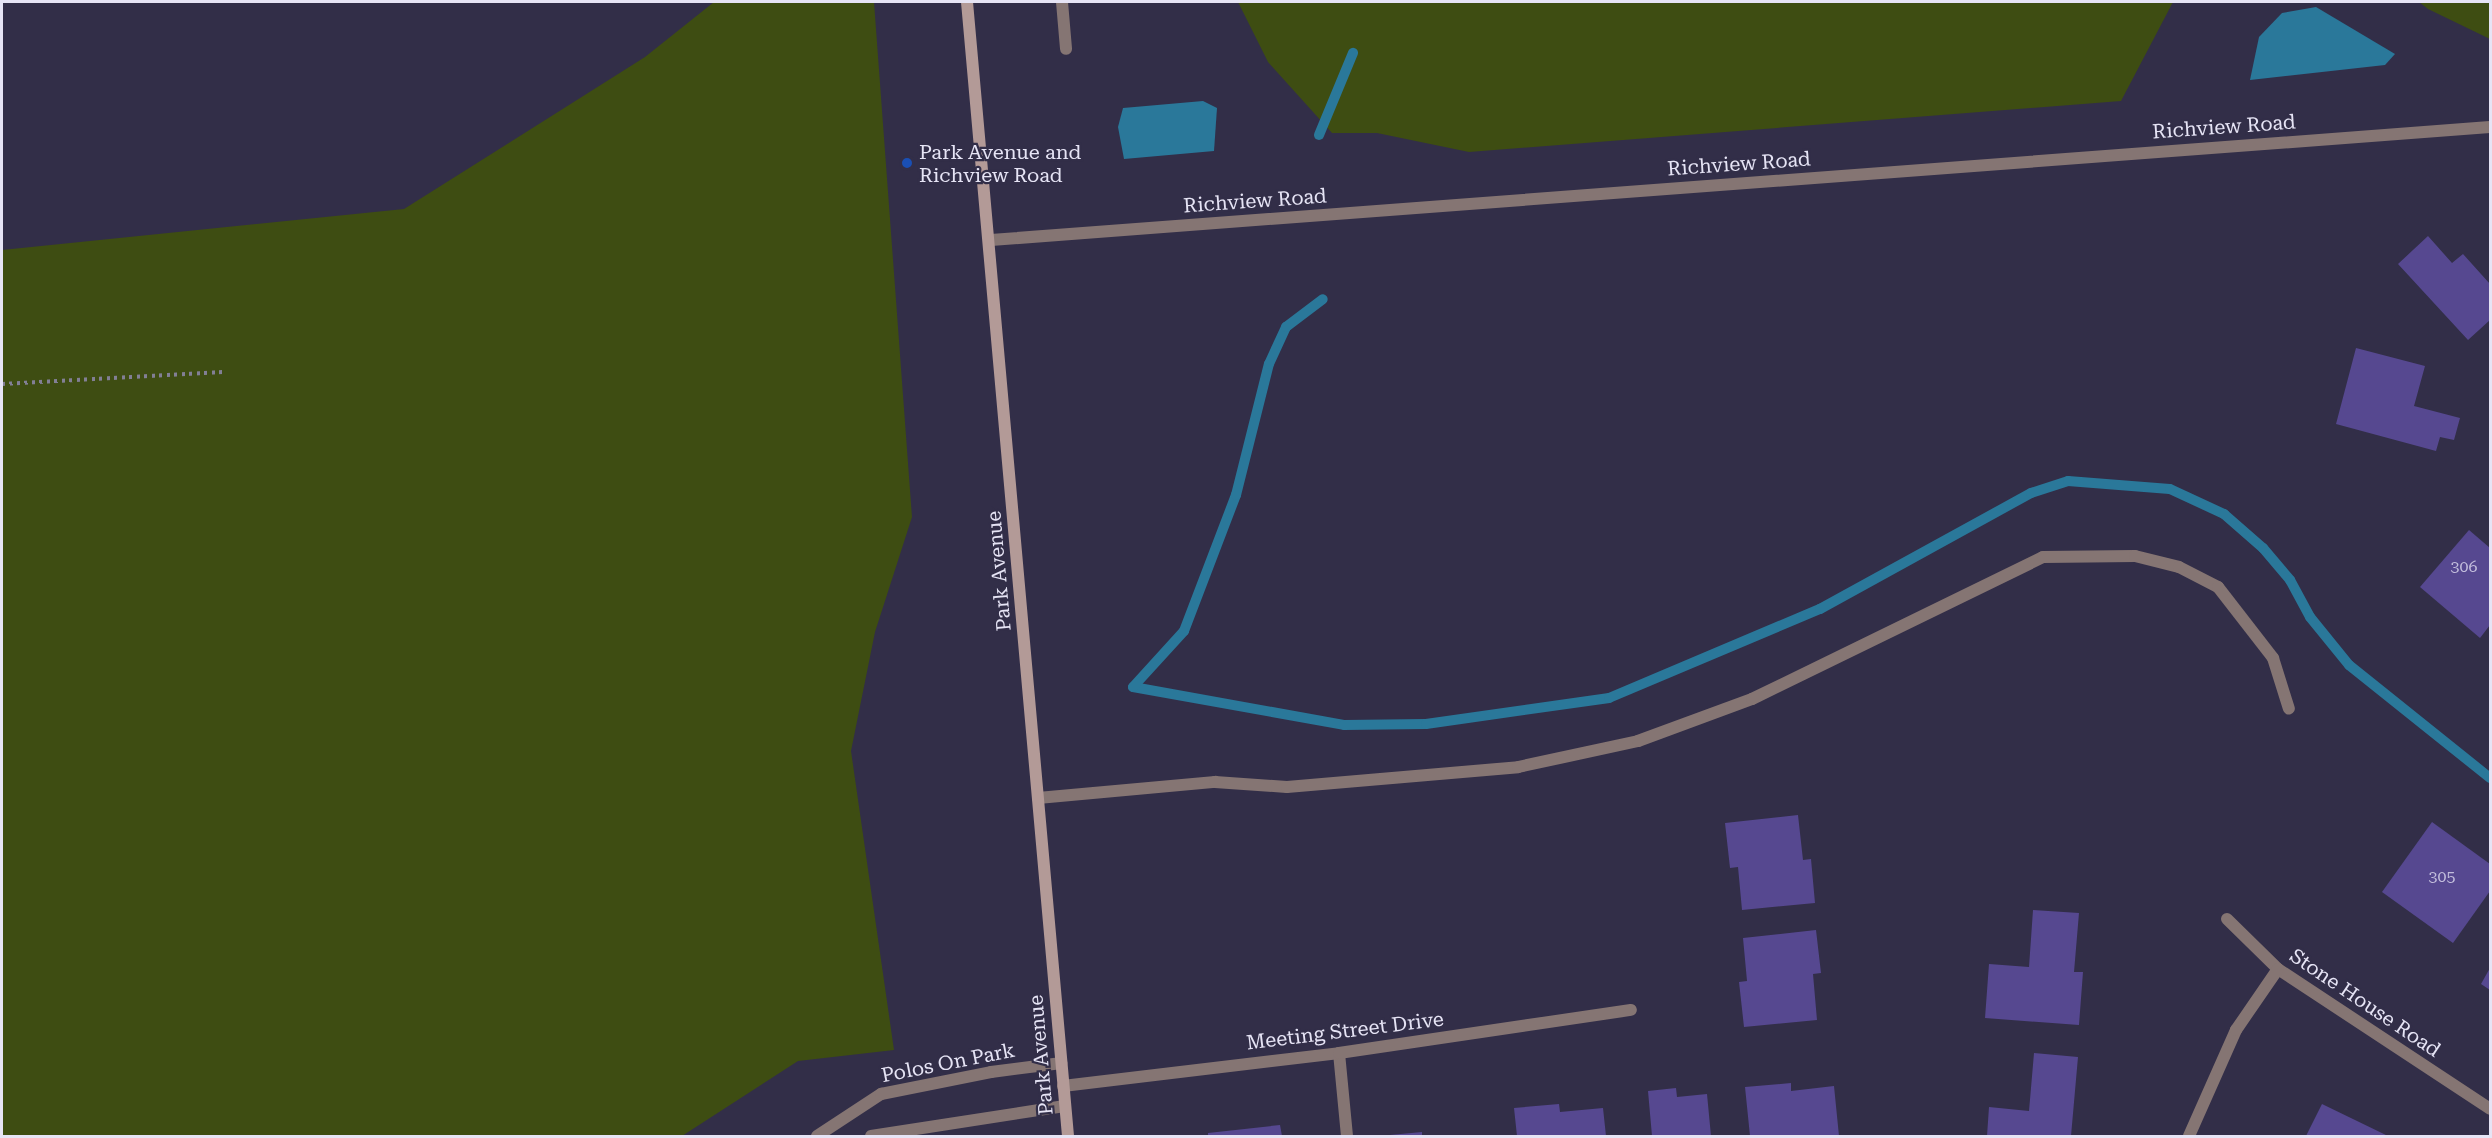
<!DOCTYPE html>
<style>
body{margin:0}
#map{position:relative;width:2492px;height:1138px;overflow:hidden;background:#322e48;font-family:"Roboto Serif",serif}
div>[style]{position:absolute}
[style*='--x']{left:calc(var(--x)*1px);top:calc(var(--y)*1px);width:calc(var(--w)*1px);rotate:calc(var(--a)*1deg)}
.green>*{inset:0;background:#3e4d12}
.water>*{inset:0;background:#2a789a}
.stream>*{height:10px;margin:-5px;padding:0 5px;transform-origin:5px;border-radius:5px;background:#2a789a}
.building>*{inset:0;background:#564890}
.path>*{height:4px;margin-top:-2px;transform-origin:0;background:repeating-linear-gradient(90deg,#827f95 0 3px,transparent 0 7.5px)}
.service>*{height:12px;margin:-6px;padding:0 6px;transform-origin:6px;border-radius:6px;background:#857573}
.minor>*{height:12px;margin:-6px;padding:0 6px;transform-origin:6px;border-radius:6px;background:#857573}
.tertiary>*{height:12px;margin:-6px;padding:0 6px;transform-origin:6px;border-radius:6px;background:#857573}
.secondary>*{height:12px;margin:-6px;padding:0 6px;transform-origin:6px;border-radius:6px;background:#b39a97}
.dots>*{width:16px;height:16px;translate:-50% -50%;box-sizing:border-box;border:3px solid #322e48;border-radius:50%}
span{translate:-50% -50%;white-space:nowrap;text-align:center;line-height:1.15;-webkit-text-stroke:4.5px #322e48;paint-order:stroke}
.number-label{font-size:16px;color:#c2bddc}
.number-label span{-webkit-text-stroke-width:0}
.street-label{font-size:20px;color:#e6e4f5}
.poi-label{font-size:20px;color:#e6e4f5}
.left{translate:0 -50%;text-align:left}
.frame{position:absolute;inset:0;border:3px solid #e6e4f5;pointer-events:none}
</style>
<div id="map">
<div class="green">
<div style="clip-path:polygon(714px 2px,874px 2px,912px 517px,875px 632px,851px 751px,894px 1050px,798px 1061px,682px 1136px,2px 1136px,2px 250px,404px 209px,645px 57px)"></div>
<div style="clip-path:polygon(1238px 2px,2173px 2px,2121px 101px,1469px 152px,1377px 133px,1332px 133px,1268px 62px)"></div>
<div style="clip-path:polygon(2419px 2px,2490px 2px,2490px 39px,2428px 9px)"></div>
</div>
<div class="water">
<div style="clip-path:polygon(2316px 7px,2395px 54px,2385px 65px,2250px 80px,2259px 37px,2282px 13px)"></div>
<div style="clip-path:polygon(1203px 101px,1217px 108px,1214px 151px,1124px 159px,1118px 127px,1123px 108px)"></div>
</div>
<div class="stream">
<div style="--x:1319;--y:135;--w:89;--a:-67.5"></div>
<div style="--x:1133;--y:687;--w:214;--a:10.2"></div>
<div style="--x:1344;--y:725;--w:82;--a:-0.7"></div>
<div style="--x:1426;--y:724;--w:185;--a:-8.1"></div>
<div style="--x:1609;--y:698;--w:229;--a:-22.9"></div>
<div style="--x:1820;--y:609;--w:241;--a:-28.8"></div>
<div style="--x:2031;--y:493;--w:39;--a:-18"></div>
<div style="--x:2068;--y:481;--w:102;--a:4.5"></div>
<div style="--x:2170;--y:489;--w:60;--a:24.8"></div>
<div style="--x:2224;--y:514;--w:52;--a:41.1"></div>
<div style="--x:2263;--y:548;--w:42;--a:49.8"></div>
<div style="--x:2290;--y:580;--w:42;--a:61.6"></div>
<div style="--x:2310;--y:617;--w:62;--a:50.9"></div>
<div style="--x:2349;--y:665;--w:181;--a:38.7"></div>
<div style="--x:1133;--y:687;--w:76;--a:-47.7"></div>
<div style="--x:1184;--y:631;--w:146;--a:-69.1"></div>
<div style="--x:1236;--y:495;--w:135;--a:-75.9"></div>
<div style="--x:1269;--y:364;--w:41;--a:-65.3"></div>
<div style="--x:1286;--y:327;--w:46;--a:-37.1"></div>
</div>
<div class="building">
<div style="clip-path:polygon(2428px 236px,2452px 263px,2463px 254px,2490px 284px,2490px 320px,2468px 340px,2398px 264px)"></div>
<div style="clip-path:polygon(2356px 348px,2425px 366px,2414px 406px,2460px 418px,2454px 440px,2440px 437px,2436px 451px,2336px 424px)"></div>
<div style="clip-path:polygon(2469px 530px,2490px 548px,2490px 625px,2480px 638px,2420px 587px)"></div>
<div style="clip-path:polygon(1798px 815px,1803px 860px,1811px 859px,1815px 903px,1742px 910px,1738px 867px,1730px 868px,1725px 823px)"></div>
<div style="clip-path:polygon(2432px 822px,2490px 864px,2490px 891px,2453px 943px,2382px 892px)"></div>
<div style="clip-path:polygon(2033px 910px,2079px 913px,2074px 972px,2083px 972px,2079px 1025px,1985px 1018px,1989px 964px,2029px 967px)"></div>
<div style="clip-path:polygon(1816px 930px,1821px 973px,1813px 974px,1817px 1020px,1744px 1027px,1739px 982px,1747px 981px,1743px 938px)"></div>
<div style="clip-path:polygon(2490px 968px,2490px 990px,2481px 984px)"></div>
<div style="clip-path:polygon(2034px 1053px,2078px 1057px,2071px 1136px,1987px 1136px,1989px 1107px,2029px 1111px)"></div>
<div style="clip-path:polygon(1791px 1083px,1791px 1091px,1834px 1086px,1839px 1136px,1750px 1136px,1745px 1087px)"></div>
<div style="clip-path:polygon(1676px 1088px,1677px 1097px,1707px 1094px,1711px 1136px,1652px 1136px,1648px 1091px)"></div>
<div style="clip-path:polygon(1559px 1104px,1560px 1112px,1603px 1108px,1606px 1136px,1517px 1136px,1514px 1108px)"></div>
<div style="clip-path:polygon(2322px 1104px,2388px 1136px,2306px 1136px)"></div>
<div style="clip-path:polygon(1280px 1125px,1282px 1136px,1208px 1136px,1208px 1133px)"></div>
<div style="clip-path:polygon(1422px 1132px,1422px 1136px,1390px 1136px,1390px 1135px)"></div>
</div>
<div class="path">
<div style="--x:2;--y:384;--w:221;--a:-3.1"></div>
</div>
<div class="service">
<div style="--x:1062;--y:2;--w:47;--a:85.1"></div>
<div style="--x:1038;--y:798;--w:178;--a:-5.2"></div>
<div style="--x:1215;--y:782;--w:72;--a:4"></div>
<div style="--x:1287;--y:787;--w:232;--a:-4.9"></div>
<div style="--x:1518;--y:767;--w:123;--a:-12.2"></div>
<div style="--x:1638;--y:741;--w:121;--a:-20.2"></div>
<div style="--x:1752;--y:699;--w:324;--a:-26"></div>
<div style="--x:2043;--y:557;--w:92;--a:-0.6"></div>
<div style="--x:2135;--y:556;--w:45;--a:14"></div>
<div style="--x:2179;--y:567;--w:44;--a:27.1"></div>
<div style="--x:2218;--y:587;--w:90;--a:52.2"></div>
<div style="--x:2273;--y:658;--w:53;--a:72.6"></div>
</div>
<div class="minor">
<div style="--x:2227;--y:919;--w:71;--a:44.4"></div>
<div style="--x:2278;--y:969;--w:254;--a:33.4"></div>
<div style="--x:1339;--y:1053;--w:83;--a:84.5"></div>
<div style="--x:1063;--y:1086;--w:278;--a:-6.8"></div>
<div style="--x:1339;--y:1053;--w:295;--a:-8.4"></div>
<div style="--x:817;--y:1136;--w:77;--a:-33.3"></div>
<div style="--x:881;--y:1094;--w:112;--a:-11.3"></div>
<div style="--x:991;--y:1072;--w:71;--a:-7.3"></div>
<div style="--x:871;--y:1136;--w:196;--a:-8.8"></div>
<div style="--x:2189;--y:1136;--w:116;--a:-66.1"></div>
<div style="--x:2236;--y:1030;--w:74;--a:-55.5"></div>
</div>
<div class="tertiary">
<div style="--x:991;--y:240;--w:1503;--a:-4.31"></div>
</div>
<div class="secondary">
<div style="--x:967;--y:2;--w:1138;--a:84.91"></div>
</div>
<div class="dots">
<div style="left:907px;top:163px;background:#1a4fb4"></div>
</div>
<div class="number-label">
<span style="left:2464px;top:567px">306</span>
<span style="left:2442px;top:877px">305</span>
</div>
<div class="street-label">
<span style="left:2224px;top:127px;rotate:-4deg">Richview Road</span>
<span style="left:1739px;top:164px;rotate:-4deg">Richview Road</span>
<span style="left:1255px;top:201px;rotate:-4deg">Richview Road</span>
<span style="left:999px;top:571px;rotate:-95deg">Park Avenue</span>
<span style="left:2365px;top:1003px;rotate:34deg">Stone House Road</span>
<span style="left:1345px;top:1031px;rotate:-7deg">Meeting Street Drive</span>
<span style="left:1041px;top:1055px;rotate:-95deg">Park Avenue</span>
<span style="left:948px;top:1063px;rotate:-11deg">Polos On Park</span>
</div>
<div class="poi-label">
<span class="left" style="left:919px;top:164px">Park Avenue and<br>Richview Road</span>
</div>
<div class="frame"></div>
</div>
